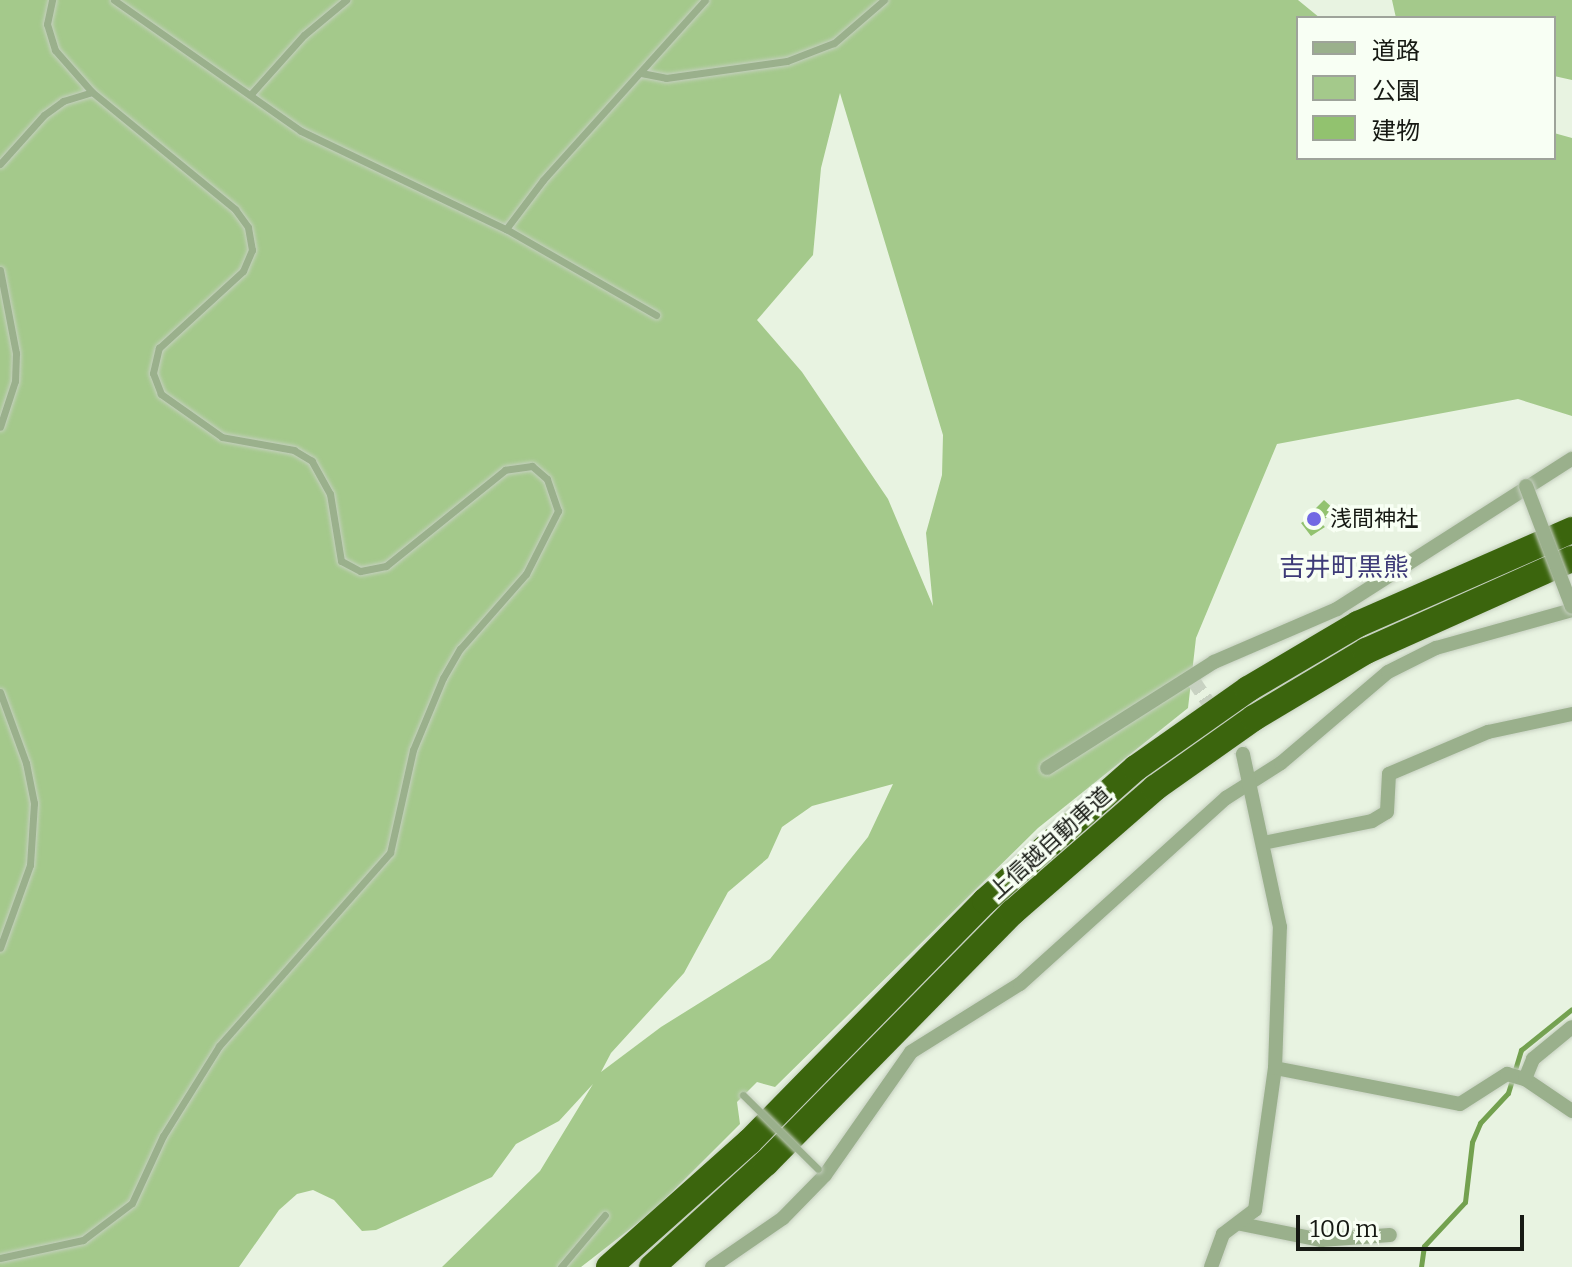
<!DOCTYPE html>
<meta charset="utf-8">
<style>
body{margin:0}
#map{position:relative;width:1572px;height:1267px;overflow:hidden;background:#e8f3e1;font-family:Bitter,"Noto Sans JP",serif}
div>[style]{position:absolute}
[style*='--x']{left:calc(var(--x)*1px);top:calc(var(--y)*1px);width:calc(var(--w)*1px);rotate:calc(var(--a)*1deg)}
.green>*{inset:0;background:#a4c98b}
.stream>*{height:5px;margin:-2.5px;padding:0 2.5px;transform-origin:2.5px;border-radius:2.5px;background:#73a14f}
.building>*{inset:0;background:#92c26f}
.street-tunnel>*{height:14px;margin-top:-7px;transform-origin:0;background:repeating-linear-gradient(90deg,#c8d2c2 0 14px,transparent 0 21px)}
.roads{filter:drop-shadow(0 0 2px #c6d0c0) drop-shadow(0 0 2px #c6d0c0)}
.lane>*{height:7px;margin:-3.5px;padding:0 3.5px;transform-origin:3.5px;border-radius:3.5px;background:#9ab08c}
.street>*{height:14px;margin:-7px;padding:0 7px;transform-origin:7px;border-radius:7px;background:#9ab08c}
.highway>*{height:26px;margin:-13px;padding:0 13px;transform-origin:13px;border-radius:13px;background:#3b650d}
.bridges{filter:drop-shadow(0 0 2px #c6d0c0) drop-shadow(0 0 2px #c6d0c0)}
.lane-bridge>*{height:7px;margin:-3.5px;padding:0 3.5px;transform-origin:3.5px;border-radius:3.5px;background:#9ab08c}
.street-bridge>*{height:14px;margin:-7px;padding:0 7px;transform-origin:7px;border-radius:7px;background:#9ab08c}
.dots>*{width:22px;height:22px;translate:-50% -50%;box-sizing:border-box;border:4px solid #f8fff4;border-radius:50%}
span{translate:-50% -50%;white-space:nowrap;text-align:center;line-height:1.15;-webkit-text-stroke:7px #f8fff4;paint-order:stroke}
.poi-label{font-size:22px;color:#161913}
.left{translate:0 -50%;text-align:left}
.street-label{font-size:22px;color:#161913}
.quarter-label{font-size:26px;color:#3d3a77}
.legend{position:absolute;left:1296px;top:16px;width:260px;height:144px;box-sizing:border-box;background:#f8fff4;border:2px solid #9ea39a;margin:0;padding:10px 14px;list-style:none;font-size:24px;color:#161913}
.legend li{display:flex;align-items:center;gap:16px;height:40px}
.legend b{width:40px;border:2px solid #9ea39a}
.scale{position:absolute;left:1296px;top:1215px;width:228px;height:36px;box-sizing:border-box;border:4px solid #161913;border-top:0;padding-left:10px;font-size:24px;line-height:28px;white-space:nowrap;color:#161913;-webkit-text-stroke:6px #f8fff4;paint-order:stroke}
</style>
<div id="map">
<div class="green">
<div style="clip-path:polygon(evenodd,0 0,1298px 0,1320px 18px,1298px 18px,1298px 158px,1554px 158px,1554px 133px,1572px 138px,1572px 416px,1518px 399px,1277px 444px,1196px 638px,1188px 708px,1038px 828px,775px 1087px,757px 1082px,737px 1102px,740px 1124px,652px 1212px,581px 1267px,442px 1267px,540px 1171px,593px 1084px,559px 1121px,516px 1144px,492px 1177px,376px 1230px,362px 1231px,334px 1200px,313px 1190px,297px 1194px,279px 1210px,239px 1267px,0 1267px,0 0,840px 93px,943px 435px,942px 475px,926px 533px,933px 606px,888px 499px,802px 372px,757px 320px,813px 255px,821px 168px,840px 93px,0 0,893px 784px,868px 837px,770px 959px,661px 1027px,601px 1072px,611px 1053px,684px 973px,728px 892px,768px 858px,782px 827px,812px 806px,893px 784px)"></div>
<div style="clip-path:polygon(1392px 0,1572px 0,1572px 80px,1554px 76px,1554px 18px,1396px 18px)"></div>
</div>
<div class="stream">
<div style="--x:1421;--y:1267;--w:21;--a:-82"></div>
<div style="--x:1424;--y:1246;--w:60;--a:-47"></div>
<div style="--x:1465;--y:1202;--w:60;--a:-83.3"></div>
<div style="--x:1472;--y:1142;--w:21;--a:-67"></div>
<div style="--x:1480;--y:1123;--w:41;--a:-47"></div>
<div style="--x:1508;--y:1093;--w:45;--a:-73.2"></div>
<div style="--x:1521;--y:1050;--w:65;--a:-38.8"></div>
</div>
<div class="building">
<div style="clip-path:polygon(1324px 500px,1336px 511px,1320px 522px,1325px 527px,1311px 536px,1301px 523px,1318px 512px,1315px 509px)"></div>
</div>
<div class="street-tunnel">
<div style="--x:1193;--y:680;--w:89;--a:56"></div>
</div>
<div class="roads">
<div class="lane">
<div style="--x:114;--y:0;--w:228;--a:35"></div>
<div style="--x:301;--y:131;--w:227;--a:25.6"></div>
<div style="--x:506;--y:229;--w:173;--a:29.8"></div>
<div style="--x:641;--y:73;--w:25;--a:11"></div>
<div style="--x:666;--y:78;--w:122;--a:-8"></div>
<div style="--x:787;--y:61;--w:50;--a:-21"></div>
<div style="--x:834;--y:43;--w:66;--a:-40.7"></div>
<div style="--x:251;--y:94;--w:79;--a:-48.1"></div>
<div style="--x:304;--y:35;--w:55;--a:-39.8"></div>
<div style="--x:0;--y:164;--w:66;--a:-48.1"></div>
<div style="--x:44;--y:115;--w:24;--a:-36"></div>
<div style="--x:63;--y:101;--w:30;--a:-17"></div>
<div style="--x:506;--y:229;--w:61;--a:-52.9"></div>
<div style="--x:543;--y:180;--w:242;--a:-48"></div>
<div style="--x:0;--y:270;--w:85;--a:79.1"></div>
<div style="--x:16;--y:353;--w:28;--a:92"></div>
<div style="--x:15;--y:381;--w:48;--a:108.1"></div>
<div style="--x:0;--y:692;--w:76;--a:69.9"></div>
<div style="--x:26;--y:763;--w:41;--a:78.7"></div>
<div style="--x:34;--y:803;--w:62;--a:93.7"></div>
<div style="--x:30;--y:865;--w:88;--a:109.9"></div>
<div style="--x:0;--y:1258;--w:85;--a:-12.2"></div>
<div style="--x:83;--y:1240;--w:61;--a:-37.1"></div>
<div style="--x:132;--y:1203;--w:74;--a:-65.2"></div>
<div style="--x:163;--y:1136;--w:106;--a:-58.1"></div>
<div style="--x:219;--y:1046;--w:258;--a:-48.5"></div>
<div style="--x:390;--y:853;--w:106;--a:-77.4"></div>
<div style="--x:413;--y:750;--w:78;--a:-67.4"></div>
<div style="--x:443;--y:678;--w:34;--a:-60"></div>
<div style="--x:460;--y:649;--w:100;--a:-48.7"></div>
<div style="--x:526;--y:574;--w:71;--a:-63.1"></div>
<div style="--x:558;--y:511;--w:34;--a:-109"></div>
<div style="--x:547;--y:479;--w:20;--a:-139"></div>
<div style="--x:532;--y:466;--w:27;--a:172"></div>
<div style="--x:505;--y:470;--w:153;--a:141.1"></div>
<div style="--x:386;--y:566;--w:26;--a:169"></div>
<div style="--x:360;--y:571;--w:21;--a:-152"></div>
<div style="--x:341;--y:561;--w:68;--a:-99.3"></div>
<div style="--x:330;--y:494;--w:38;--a:-119"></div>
<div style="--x:312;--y:461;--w:21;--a:-149"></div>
<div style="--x:294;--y:450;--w:73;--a:-169.8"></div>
<div style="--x:222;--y:437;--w:75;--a:-144.8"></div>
<div style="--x:161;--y:394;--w:22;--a:-111"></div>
<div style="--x:153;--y:373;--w:26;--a:-77"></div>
<div style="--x:159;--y:348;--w:114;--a:-42.5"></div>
<div style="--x:243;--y:271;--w:23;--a:-67"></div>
<div style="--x:252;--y:250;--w:23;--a:-100"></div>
<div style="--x:248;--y:227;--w:22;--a:-126"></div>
<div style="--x:235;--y:209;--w:185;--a:-140.7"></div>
<div style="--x:92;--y:92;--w:56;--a:-131.4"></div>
<div style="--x:55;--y:50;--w:27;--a:-107"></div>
<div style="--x:47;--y:24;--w:25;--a:-78"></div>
<div style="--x:561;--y:1267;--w:68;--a:-49.8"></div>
</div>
<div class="street">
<div style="--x:1047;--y:768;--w:198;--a:-32.4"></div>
<div style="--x:1214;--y:662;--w:134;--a:-23.3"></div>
<div style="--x:1337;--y:609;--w:279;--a:-32.6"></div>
<div style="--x:1263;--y:843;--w:111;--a:-11.4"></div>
<div style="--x:1372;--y:821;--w:17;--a:-31"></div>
<div style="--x:1387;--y:812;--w:38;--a:-87"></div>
<div style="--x:1389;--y:774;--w:108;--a:-23"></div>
<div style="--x:1488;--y:732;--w:86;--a:-12.1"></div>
<div style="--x:1275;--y:1068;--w:188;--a:11"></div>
<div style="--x:1460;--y:1104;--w:56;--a:-32.6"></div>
<div style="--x:1507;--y:1074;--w:19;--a:16"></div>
<div style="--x:1525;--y:1079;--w:57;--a:34.2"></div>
<div style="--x:1525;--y:1079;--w:22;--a:-68"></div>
<div style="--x:1533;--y:1059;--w:50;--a:-39.4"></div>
<div style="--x:1241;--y:1224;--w:82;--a:11.3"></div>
<div style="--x:1321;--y:1240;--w:69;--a:-4.1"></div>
<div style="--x:712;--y:1267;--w:86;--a:-34.6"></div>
<div style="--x:783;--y:1218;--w:60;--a:-45.7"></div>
<div style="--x:825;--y:1175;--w:150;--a:-55"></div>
<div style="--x:911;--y:1052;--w:128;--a:-32"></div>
<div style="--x:1020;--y:984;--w:278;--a:-42.1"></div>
<div style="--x:1226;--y:798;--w:65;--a:-32.5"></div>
<div style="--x:1281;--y:763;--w:140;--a:-40.4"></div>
<div style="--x:1388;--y:672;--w:54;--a:-26.6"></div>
<div style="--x:1436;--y:648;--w:141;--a:-15.6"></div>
<div style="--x:1211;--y:1267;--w:35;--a:-70"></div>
<div style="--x:1223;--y:1234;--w:40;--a:-37"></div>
<div style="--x:1255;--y:1210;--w:143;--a:-82"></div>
<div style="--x:1275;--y:1068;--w:141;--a:-88"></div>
<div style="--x:1280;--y:927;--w:177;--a:-102.1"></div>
</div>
<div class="highway">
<div style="--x:609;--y:1267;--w:188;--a:-41.8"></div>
<div style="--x:749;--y:1142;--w:337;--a:-45.6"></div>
<div style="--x:985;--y:901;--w:201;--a:-41.4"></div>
<div style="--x:1136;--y:768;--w:137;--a:-35.2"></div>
<div style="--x:1248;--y:689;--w:128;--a:-30.6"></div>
<div style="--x:1358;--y:624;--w:234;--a:-23.7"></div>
<div style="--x:652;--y:1267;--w:154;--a:-42.4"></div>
<div style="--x:766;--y:1163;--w:352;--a:-45.5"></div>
<div style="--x:1013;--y:912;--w:189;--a:-41.1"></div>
<div style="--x:1155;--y:788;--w:121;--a:-35.3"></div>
<div style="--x:1254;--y:718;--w:131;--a:-30.9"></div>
<div style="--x:1366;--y:651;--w:226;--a:-24.1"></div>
</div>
</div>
<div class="bridges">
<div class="lane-bridge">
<div style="--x:743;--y:1095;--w:105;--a:44.6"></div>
</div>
<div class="street-bridge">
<div style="--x:1526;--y:486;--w:129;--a:69.2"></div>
</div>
</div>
<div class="dots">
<div style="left:1314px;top:519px;background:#7269e3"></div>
</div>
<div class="poi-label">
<span class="left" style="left:1330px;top:519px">浅間神社</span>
</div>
<div class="street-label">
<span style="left:1050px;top:843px;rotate:-42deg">上信越自動車道</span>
</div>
<div class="quarter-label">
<span style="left:1344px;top:568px">吉井町黒熊</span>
</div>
<ul class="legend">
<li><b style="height:10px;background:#9ab08c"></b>道路</li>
<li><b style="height:22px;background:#a4c98b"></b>公園</li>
<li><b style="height:22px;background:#92c26f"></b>建物</li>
</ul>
<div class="scale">100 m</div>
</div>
